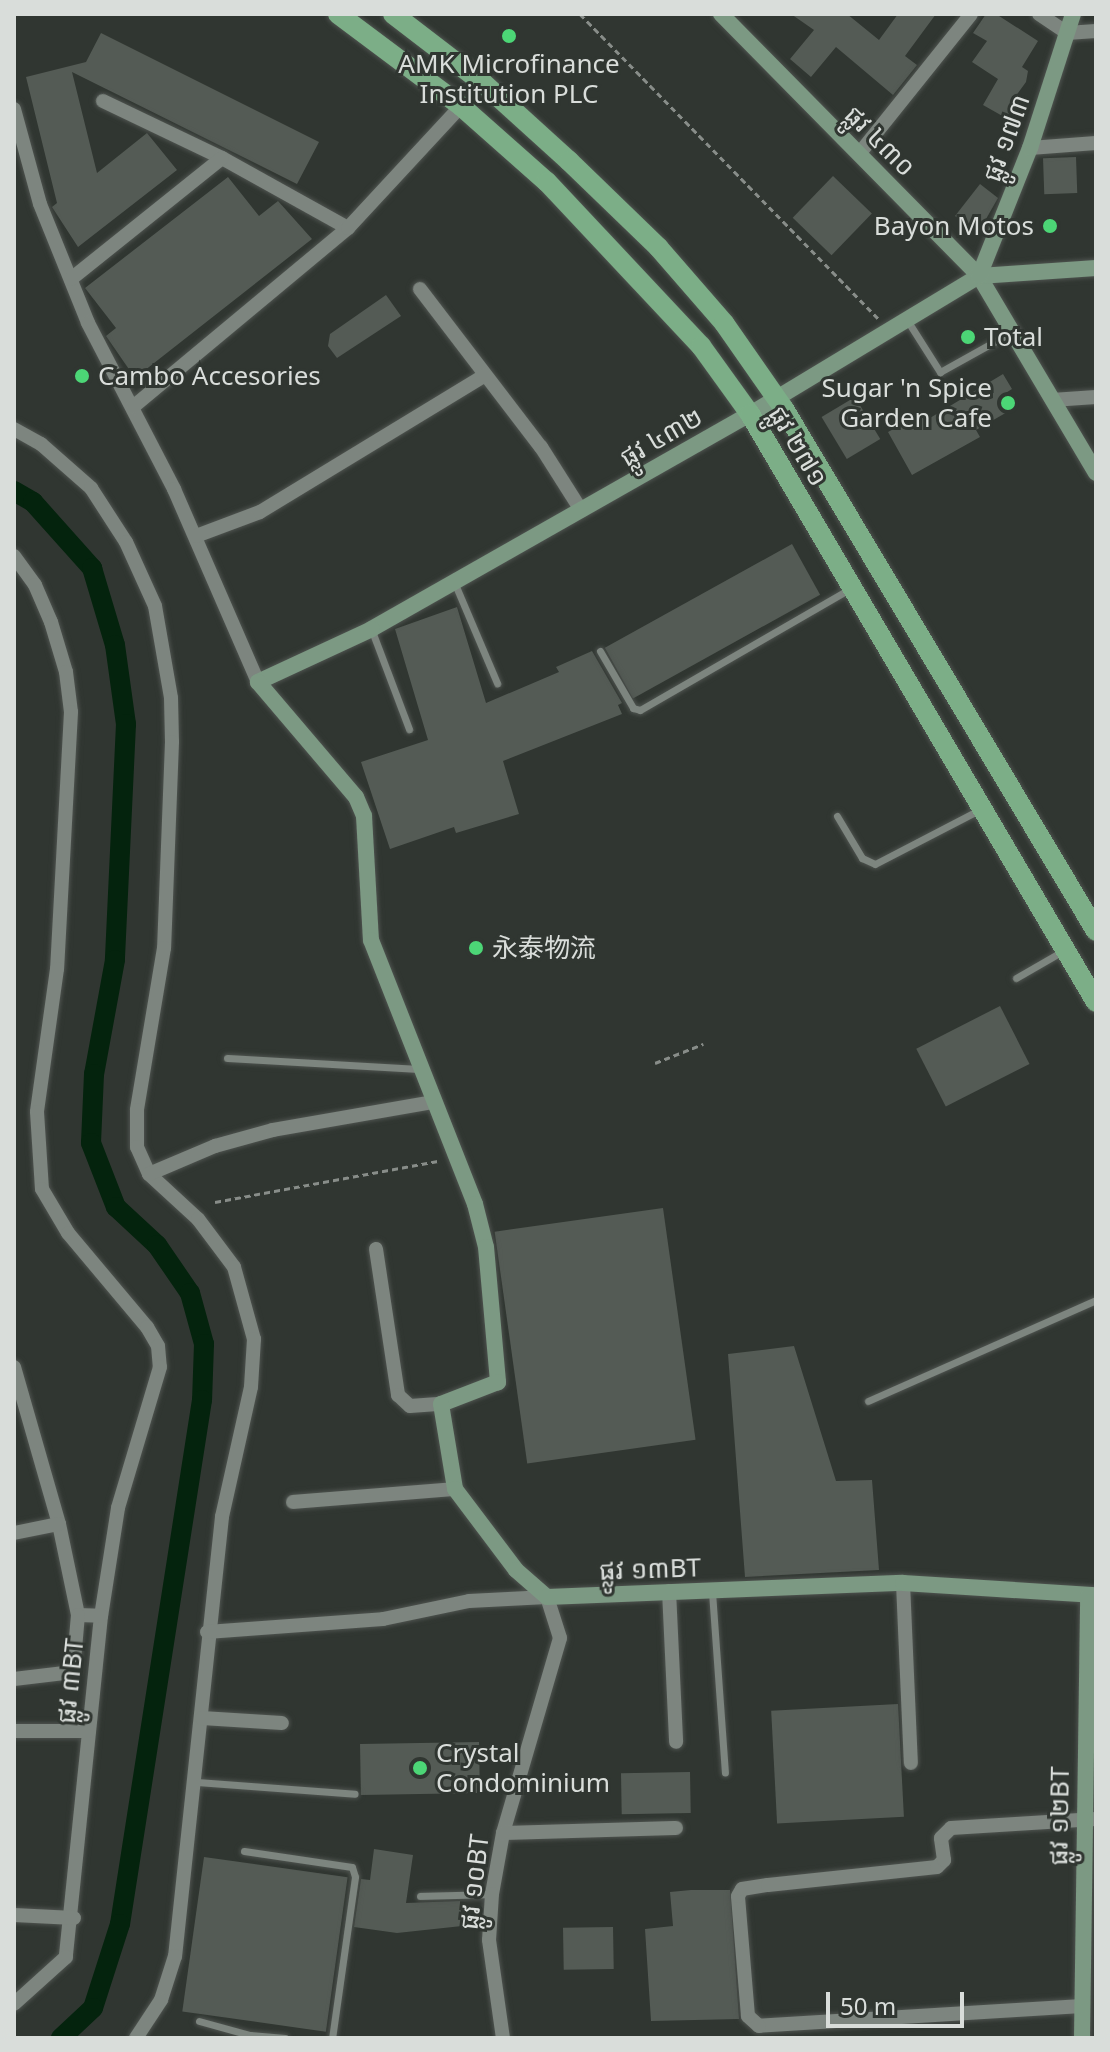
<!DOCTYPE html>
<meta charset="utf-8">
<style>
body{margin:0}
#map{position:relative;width:1110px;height:2052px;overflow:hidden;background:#303631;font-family:"Noto Sans","Noto Sans SC","Noto Sans Khmer",sans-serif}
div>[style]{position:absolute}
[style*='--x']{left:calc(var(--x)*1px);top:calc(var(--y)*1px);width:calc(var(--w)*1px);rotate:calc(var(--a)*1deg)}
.canal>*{height:20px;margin:-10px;padding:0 10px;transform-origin:10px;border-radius:10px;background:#04230d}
.building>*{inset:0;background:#545b55;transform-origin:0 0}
.path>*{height:3px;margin-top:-1.5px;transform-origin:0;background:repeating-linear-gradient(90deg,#888d89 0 6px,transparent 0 10px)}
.roads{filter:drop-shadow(0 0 2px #4e534f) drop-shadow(0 0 2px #4e534f)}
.lane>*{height:7px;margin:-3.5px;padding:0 3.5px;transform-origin:3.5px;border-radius:3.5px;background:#7d857f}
.street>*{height:14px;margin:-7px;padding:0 7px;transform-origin:7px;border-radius:7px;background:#7d857f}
.secondary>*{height:16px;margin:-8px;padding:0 8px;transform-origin:8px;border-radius:8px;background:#7c9983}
.primary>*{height:20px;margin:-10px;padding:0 10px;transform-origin:10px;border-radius:10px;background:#7cae87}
.dots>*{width:22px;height:22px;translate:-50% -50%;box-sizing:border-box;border:4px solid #303631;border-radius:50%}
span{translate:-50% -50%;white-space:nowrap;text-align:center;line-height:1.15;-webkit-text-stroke:6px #303631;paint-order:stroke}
.poi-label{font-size:26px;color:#d9ddda}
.right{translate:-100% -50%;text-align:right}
.left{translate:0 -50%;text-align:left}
.street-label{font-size:26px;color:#d9ddda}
.frame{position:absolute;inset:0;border:16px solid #d9ddda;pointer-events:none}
.scale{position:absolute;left:826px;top:1992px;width:138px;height:36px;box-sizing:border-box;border:4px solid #d9ddda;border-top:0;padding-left:10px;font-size:24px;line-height:28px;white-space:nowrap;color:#d9ddda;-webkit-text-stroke:6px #303631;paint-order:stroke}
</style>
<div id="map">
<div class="canal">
<div style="--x:14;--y:491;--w:22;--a:30"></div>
<div style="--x:33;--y:502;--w:89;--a:48.2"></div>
<div style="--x:92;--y:568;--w:80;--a:73.4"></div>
<div style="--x:115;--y:645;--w:80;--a:82.1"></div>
<div style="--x:126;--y:724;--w:236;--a:92.7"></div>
<div style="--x:115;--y:960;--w:116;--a:100.4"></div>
<div style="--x:94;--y:1074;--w:69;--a:92.5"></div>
<div style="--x:91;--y:1143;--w:69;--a:68.7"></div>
<div style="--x:116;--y:1207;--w:56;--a:42.8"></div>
<div style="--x:157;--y:1245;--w:58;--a:55.5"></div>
<div style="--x:190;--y:1293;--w:53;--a:74.6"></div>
<div style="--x:204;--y:1344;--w:56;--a:92"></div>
<div style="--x:202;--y:1400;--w:530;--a:98.89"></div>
<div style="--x:120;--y:1924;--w:88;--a:107.8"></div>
<div style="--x:93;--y:2008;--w:44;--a:136.8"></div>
</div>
<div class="building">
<div style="clip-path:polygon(791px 14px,847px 14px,879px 40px,898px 14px,936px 14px,905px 56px,917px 65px,893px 95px,836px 47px,811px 77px,790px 59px,814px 30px)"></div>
<div style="clip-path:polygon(986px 14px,996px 14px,1038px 41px,1022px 67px,1028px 71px,1026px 82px,1015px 97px,1024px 102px,1013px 122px,983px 105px,998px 79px,972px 62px,987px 41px,973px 33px)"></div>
<div style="clip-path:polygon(101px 33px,319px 142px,297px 184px,72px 72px,97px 173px,147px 133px,177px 170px,78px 247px,52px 207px,57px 203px,26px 77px,86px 62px)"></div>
<div style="left:1076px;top:157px;width:36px;height:33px;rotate:88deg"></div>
<div style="left:833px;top:176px;width:54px;height:58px;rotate:44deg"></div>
<div style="clip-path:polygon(228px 177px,259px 216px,278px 201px,312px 239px,135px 378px,106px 336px,116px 328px,85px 288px)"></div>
<div style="clip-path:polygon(980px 184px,998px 198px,978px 233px,955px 216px)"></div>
<div style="clip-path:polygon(386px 295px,401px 316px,337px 358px,328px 346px,330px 334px)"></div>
<div style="clip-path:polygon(1003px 374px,1012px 389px,1004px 394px,1009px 411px,976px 430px,980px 437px,912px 475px,888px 432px,921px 414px,925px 421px)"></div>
<div style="left:855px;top:397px;width:49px;height:39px;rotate:59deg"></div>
<div style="left:792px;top:544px;width:58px;height:214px;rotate:61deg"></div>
<div style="clip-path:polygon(457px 607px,486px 703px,559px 672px,556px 667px,592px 651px,622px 703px,618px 705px,622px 714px,503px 761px,519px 814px,456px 833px,454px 827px,390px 849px,361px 762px,428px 740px,395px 629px)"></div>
<div style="left:1000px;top:1006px;width:65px;height:94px;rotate:63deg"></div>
<div style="left:663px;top:1208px;width:234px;height:170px;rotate:82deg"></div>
<div style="clip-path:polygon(794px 1346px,836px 1481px,872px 1480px,879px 1570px,745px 1577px,728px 1354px)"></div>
<div style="left:898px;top:1704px;width:113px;height:127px;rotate:87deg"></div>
<div style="left:479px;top:1742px;width:51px;height:119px;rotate:89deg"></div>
<div style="left:690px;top:1772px;width:41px;height:69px;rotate:89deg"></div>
<div style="clip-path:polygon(374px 1849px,413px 1855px,406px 1903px,460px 1901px,462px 1926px,397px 1933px,354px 1927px,361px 1879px,370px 1880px)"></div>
<div style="left:204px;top:1857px;width:145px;height:156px;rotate:8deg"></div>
<div style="clip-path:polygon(691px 1890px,730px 1890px,739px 2019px,651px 2021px,645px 1929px,673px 1926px,670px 1892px)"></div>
<div style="left:613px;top:1927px;width:42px;height:50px;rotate:89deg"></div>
</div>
<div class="path">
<div style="--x:580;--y:14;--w:427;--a:45.6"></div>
<div style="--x:655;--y:1063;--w:52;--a:-21.6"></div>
<div style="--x:215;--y:1202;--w:228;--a:-10.4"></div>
</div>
<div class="roads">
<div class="lane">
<div style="--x:907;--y:320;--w:62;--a:57.6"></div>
<div style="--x:940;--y:372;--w:82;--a:-29.1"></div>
<div style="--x:455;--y:584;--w:108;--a:67"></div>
<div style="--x:372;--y:631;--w:105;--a:69.3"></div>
<div style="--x:600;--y:651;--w:66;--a:59.9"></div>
<div style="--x:633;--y:708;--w:7;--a:16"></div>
<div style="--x:640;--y:710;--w:244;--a:-30"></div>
<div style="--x:837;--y:816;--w:49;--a:59.2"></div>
<div style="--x:862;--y:858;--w:14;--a:25"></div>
<div style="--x:875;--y:864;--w:117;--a:-27.4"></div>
<div style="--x:1016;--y:978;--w:54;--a:-29.9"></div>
<div style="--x:227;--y:1058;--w:193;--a:3.3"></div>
<div style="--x:868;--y:1401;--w:249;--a:-23.9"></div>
<div style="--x:712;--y:1592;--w:181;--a:85.9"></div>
<div style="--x:197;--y:1782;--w:158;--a:4.3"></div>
<div style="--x:244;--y:1851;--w:109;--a:8.4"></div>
<div style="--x:352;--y:1867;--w:10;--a:73"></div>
<div style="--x:355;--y:1877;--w:163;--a:98.1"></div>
<div style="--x:420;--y:1896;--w:72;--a:-1.6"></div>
<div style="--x:199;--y:2021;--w:53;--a:15.4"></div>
<div style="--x:250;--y:2035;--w:35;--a:5"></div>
</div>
<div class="street">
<div style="--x:1039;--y:14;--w:34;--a:34"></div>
<div style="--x:1067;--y:33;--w:29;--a:-4"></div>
<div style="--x:103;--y:101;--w:132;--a:25.6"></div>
<div style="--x:222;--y:158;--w:144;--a:29.1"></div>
<div style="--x:14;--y:109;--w:98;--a:74.7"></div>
<div style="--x:40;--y:204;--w:128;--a:68"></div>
<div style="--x:88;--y:323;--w:187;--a:62.6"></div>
<div style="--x:174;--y:489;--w:210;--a:66.5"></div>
<div style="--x:1030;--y:148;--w:66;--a:-4.3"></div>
<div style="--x:859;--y:154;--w:179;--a:-51.3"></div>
<div style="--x:71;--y:279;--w:193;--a:-38.7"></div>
<div style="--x:420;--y:289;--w:199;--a:52.6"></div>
<div style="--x:541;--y:447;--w:75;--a:57.6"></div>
<div style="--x:1052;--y:400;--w:44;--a:-3.9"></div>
<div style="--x:133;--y:407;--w:280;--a:-39.8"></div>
<div style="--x:348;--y:228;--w:166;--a:-47.2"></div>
<div style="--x:14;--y:429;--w:31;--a:29"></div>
<div style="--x:41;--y:444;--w:67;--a:41.3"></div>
<div style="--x:91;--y:488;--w:64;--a:57.1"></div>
<div style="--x:126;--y:542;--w:70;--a:65.6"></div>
<div style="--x:155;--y:606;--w:93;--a:80.1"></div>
<div style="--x:171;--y:698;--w:44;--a:88.7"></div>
<div style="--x:172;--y:742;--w:206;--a:92.2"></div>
<div style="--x:164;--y:948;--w:164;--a:99.5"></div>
<div style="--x:137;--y:1110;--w:37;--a:90"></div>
<div style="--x:137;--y:1147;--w:30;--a:66"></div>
<div style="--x:149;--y:1174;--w:67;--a:42.6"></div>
<div style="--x:198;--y:1219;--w:60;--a:53.1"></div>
<div style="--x:234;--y:1267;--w:75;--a:74.5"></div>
<div style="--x:254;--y:1339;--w:48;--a:93.6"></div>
<div style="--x:251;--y:1387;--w:133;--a:102.6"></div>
<div style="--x:222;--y:1517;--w:442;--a:96.1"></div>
<div style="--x:175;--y:1956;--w:46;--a:107.7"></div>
<div style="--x:161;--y:2000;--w:45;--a:123.3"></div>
<div style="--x:196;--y:536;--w:68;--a:-20.6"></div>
<div style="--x:260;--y:512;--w:263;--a:-31.3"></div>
<div style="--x:14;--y:556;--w:36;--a:54"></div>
<div style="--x:35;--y:585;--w:40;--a:66.6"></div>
<div style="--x:51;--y:622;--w:52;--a:73.3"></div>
<div style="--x:66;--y:672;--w:40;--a:82.9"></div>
<div style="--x:71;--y:712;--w:257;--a:93.1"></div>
<div style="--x:57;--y:969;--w:144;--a:98"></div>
<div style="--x:37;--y:1112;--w:77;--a:86.3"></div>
<div style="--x:42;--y:1189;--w:51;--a:59.4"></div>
<div style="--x:68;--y:1233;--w:123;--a:50"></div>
<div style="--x:147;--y:1327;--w:22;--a:60"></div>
<div style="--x:158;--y:1346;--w:21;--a:85"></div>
<div style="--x:160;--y:1367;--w:147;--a:106.6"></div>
<div style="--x:118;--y:1508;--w:109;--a:98.9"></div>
<div style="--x:101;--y:1616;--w:343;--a:95.9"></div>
<div style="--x:66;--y:1957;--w:70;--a:137.9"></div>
<div style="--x:149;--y:1174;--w:72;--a:-23"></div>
<div style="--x:215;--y:1146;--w:60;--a:-15.4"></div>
<div style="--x:273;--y:1130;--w:162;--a:-9.9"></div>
<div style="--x:376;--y:1249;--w:148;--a:81.4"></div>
<div style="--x:398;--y:1395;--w:16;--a:43"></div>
<div style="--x:410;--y:1406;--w:31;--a:-4"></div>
<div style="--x:14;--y:1367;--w:163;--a:74"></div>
<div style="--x:59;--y:1524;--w:93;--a:78.2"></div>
<div style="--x:78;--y:1615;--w:23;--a:2"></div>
<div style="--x:293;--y:1502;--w:163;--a:-4.6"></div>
<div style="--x:14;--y:1533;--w:46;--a:-11.3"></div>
<div style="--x:903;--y:1583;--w:180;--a:87.5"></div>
<div style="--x:669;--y:1591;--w:151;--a:87.3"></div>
<div style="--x:207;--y:1632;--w:176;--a:-4.2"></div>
<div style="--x:383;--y:1619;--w:88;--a:-11.8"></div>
<div style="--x:469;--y:1601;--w:78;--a:-2.9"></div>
<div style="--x:547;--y:1597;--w:43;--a:72.4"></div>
<div style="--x:560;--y:1638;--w:203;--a:106.3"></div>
<div style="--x:503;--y:1833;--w:62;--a:100.2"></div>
<div style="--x:492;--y:1894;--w:46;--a:93.7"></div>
<div style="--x:489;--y:1940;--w:99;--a:81.9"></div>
<div style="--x:14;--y:1679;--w:59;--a:-6.8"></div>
<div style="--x:73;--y:1672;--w:57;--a:-85"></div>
<div style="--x:202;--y:1718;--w:80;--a:3.6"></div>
<div style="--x:14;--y:1731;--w:75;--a:0"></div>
<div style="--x:503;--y:1833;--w:173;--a:-1.7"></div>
<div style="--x:14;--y:1915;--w:60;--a:2.9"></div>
<div style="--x:1082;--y:2006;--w:324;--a:176.5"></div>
<div style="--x:759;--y:2026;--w:15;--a:-138"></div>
<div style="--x:748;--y:2016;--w:120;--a:-94.8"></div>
<div style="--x:738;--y:1896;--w:8;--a:-60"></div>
<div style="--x:742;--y:1889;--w:26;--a:-9"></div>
<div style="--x:768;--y:1885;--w:170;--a:-6.1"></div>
<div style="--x:937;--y:1867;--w:10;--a:-45"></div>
<div style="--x:944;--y:1860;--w:22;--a:-98"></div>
<div style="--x:941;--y:1838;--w:14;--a:-45"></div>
<div style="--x:951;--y:1828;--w:145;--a:-3.6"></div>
</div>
<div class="secondary">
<div style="--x:721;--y:14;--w:368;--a:45.4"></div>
<div style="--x:979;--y:276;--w:229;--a:59.3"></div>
<div style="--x:1096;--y:268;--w:117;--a:176.1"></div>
<div style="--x:979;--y:276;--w:267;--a:148.9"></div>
<div style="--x:750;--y:414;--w:435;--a:150.4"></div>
<div style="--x:372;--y:629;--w:126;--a:155.1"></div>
<div style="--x:258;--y:682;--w:151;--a:49.6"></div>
<div style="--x:356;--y:797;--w:21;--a:67"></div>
<div style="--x:364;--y:816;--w:124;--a:86.8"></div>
<div style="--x:371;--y:940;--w:284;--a:68.5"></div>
<div style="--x:475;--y:1204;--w:44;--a:75.7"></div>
<div style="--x:486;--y:1247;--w:136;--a:84.9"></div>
<div style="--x:498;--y:1382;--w:61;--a:158.9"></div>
<div style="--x:441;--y:1404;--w:86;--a:80.6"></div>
<div style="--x:455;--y:1489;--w:101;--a:53"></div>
<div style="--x:516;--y:1570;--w:41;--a:41.1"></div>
<div style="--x:547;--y:1597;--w:356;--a:-2.3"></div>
<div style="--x:903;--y:1583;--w:193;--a:3.6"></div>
<div style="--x:979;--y:276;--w:138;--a:-68.3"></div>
<div style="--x:1030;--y:148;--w:141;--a:-72.2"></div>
<div style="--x:1082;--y:2038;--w:443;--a:-89.2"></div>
</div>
<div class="primary">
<div style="--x:338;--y:14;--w:154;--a:36.8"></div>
<div style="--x:461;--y:106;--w:115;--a:41.5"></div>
<div style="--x:547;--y:182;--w:225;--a:46.8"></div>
<div style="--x:701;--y:346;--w:84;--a:54.2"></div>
<div style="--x:750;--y:414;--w:682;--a:59.53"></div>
<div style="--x:393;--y:14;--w:113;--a:37.5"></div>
<div style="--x:483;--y:83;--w:116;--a:42.2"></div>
<div style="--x:569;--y:161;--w:124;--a:44"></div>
<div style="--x:658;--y:247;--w:101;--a:49"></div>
<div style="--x:724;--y:323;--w:105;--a:55.1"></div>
<div style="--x:784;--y:409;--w:608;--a:59.13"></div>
</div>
</div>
<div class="dots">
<div style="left:509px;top:36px;background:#4cd676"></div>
<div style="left:1050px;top:226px;background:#4cd676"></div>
<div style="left:968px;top:337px;background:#4cd676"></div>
<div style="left:82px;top:376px;background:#4cd676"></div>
<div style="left:1008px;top:403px;background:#4cd676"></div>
<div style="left:476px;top:948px;background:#4cd676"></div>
<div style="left:420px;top:1768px;background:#4cd676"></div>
</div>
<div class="poi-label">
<span style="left:509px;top:79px">AMK Microfinance<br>Institution PLC</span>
<span class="right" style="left:1034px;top:226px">Bayon Motos</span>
<span class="left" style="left:984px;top:337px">Total</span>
<span class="left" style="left:98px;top:376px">Cambo Accesories</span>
<span class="right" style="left:992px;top:403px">Sugar 'n Spice<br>Garden Cafe</span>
<span class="left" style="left:492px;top:948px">永泰物流</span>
<span class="left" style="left:436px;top:1768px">Crystal<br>Condominium</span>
</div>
<div class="street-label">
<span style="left:1006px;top:138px;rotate:-70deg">ផ្លូវ ១៧៣</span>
<span style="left:880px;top:141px;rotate:45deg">ផ្លូវ ៤៣០</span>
<span style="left:661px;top:437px;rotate:-30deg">ផ្លូវ ៤៣២</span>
<span style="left:798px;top:446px;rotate:59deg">ផ្លូវ ២៧១</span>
<span style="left:650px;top:1569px;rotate:-2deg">ផ្លូវ ១៣BT</span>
<span style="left:70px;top:1681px;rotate:-84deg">ផ្លូវ ៣BT</span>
<span style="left:1059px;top:1816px;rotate:-89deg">ផ្លូវ ១២BT</span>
<span style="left:474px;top:1882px;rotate:-83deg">ផ្លូវ ១០BT</span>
</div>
<div class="frame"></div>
<div class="scale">50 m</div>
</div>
